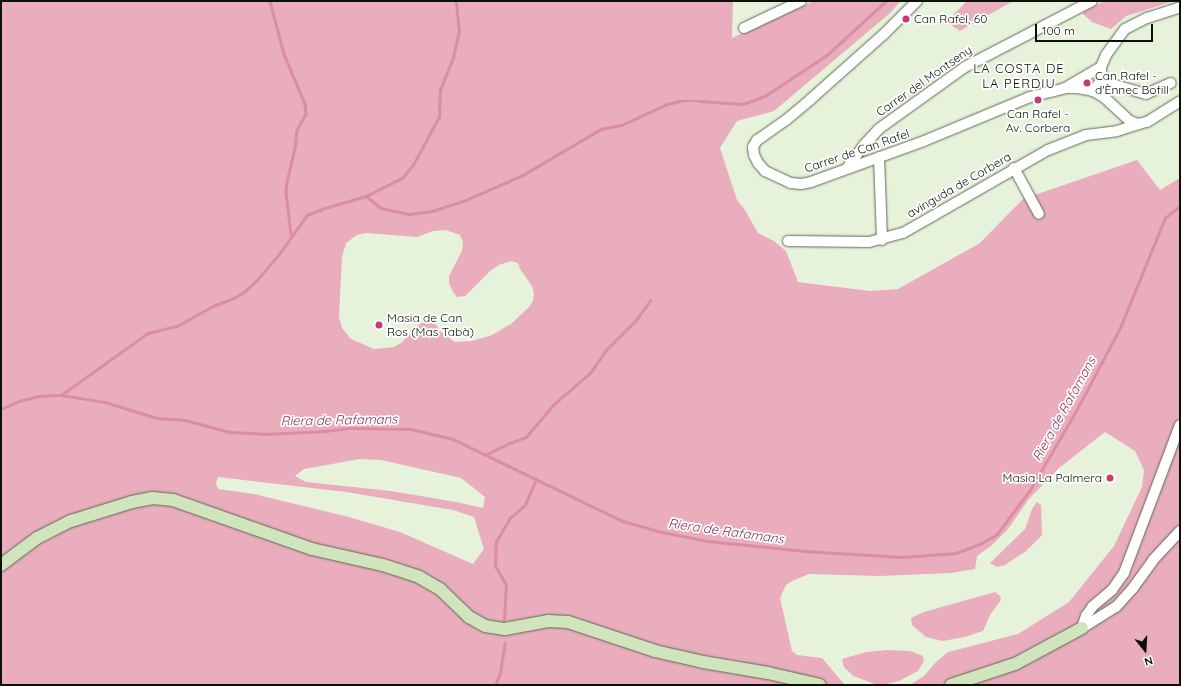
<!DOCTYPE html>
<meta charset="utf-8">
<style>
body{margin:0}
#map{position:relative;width:1181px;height:686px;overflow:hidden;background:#e6f3da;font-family:Quicksand,sans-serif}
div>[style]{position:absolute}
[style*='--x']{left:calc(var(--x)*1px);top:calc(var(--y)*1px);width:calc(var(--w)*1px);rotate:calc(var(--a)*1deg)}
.green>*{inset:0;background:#eaadbd}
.stream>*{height:2.5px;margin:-1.25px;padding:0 1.25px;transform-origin:1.25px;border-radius:1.25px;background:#da8da3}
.roads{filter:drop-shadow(0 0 1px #5e6a54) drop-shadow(0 0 1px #5e6a54)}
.minor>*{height:10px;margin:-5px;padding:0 5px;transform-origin:5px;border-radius:5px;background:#fff}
.major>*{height:12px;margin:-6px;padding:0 6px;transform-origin:6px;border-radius:6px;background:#d0e5bb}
.dots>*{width:11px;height:11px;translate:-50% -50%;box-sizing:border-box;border:2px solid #fff;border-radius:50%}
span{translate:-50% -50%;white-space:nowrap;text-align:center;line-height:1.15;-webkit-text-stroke:3.5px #fff;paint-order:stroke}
.poi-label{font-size:12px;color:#0c1108}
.left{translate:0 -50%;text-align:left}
.right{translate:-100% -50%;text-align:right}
.street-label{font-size:12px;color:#0c1108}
.neighbourhood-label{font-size:13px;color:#0c1108;letter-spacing:1px}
.water-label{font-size:13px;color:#8a3050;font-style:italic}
.frame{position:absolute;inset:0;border:2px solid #0c1108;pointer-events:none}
.north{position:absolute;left:1125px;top:630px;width:40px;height:40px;-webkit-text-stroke:3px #fff;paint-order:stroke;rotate:162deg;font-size:11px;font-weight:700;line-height:16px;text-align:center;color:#0c1108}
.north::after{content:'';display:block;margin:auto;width:14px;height:18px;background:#0c1108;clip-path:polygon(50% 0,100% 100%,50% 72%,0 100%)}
.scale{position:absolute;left:1035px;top:24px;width:118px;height:18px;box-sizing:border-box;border:2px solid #0c1108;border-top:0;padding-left:5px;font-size:12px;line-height:14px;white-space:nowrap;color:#0c1108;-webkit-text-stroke:3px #fff;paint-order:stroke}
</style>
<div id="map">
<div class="green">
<div style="clip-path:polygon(evenodd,1px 1px,733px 1px,732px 38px,814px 1px,901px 1px,889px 14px,774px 111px,737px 121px,720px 148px,737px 200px,745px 210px,758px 233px,774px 241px,786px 251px,798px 282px,870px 291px,898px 289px,980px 243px,1023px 199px,1137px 160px,1160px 190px,1180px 178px,1180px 685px,910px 685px,924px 676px,936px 662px,948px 652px,1018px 634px,1069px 602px,1114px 546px,1142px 487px,1144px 470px,1135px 451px,1105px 432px,1059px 468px,1028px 500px,1008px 529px,991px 546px,977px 556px,975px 569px,951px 573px,880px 576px,809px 574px,792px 581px,786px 585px,780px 598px,792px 651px,797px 655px,822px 658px,845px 685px,1px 685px,1px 1px,446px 230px,460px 235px,463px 242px,462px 251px,449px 276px,449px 283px,453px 292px,457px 297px,465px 296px,490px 271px,499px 265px,511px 261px,518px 263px,520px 269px,532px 286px,534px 293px,533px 301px,529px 307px,511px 324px,492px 335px,472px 341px,455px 342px,440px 331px,433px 320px,425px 321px,418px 325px,401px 343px,394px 347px,374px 349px,351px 339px,342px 328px,339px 317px,342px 257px,346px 243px,357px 235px,366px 233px,417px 237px,433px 231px,446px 230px,1px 1px,360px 459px,381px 460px,461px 478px,485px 497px,483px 508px,456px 502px,391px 491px,306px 482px,295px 476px,304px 469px,360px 459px,1px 1px,218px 477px,346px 492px,453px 510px,474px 517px,484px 549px,473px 564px,400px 532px,349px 517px,254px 494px,218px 489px,216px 483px,218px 477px)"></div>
<div style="clip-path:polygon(967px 1px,1013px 1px,960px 31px,946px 22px)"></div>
<div style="clip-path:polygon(1104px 1px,1174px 1px,1126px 16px,1111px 29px,1092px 22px,1082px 13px)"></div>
<div style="clip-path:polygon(1037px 502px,1041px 505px,1042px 535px,1026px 551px,1005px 565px,997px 567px,990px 563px,1025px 529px,1032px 509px)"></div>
<div style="clip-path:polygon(995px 592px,1000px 596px,1001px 600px,990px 615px,983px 631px,965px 637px,943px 641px,926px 637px,912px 625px,911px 618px,924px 612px)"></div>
<div style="clip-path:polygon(887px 650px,910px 651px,923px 656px,924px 661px,918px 671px,899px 681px,883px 685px,878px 685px,853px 676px,844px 667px,842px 659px,866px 652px)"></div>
</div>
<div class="stream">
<div style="--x:270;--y:1;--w:55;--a:75.2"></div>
<div style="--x:284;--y:54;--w:54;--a:67.2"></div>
<div style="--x:305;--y:104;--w:10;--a:84"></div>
<div style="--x:306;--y:114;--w:18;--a:119"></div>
<div style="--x:297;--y:130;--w:18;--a:96"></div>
<div style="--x:295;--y:148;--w:36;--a:103"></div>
<div style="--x:287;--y:183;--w:9;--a:96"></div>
<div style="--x:286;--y:192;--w:42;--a:83.2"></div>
<div style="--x:366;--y:196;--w:19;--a:39"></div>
<div style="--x:381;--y:208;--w:29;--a:12"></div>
<div style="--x:409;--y:214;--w:23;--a:-7"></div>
<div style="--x:432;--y:211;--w:38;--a:-18"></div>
<div style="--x:468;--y:199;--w:58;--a:-23.5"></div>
<div style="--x:521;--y:176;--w:93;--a:-30.4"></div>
<div style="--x:601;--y:129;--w:21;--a:-11"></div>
<div style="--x:622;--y:125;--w:50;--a:-25"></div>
<div style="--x:667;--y:104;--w:13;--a:-13"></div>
<div style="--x:680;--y:101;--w:19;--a:0"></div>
<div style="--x:699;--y:101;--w:44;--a:3.9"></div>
<div style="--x:743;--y:104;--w:23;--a:-20"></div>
<div style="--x:765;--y:96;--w:74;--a:-33.5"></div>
<div style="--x:827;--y:55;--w:80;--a:-42.5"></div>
<div style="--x:61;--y:395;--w:107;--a:-35.5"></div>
<div style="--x:148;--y:333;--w:30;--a:-14"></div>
<div style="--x:177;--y:326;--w:41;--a:-29.1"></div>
<div style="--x:213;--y:306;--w:22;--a:-21"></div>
<div style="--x:234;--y:298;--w:12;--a:-31"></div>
<div style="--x:244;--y:292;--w:15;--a:-42"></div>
<div style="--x:255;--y:282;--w:33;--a:-49"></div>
<div style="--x:277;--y:257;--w:52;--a:-54.5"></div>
<div style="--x:307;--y:215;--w:19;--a:-21"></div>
<div style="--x:325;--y:208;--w:43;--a:-16.3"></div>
<div style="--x:366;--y:196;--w:40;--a:-26.6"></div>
<div style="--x:402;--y:178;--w:17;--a:-50"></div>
<div style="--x:413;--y:165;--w:55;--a:-61.6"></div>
<div style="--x:439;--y:117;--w:27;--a:-88"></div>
<div style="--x:440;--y:90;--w:35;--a:-68"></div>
<div style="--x:453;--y:57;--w:26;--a:-77"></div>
<div style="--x:459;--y:32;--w:31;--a:-96"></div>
<div style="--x:1;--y:409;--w:20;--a:-24"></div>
<div style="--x:19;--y:401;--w:21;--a:-14"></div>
<div style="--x:39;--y:396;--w:22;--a:-3"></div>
<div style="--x:61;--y:395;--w:45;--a:9"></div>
<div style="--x:105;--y:402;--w:54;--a:17.1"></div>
<div style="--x:157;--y:418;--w:28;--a:4"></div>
<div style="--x:185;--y:420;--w:47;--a:14.9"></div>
<div style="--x:230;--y:432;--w:36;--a:3"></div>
<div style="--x:266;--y:434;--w:59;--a:-2.9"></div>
<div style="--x:325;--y:431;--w:23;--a:-7"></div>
<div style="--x:348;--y:428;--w:63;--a:0.9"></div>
<div style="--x:411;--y:429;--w:43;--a:13.4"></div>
<div style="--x:453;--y:439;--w:189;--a:25.8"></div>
<div style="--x:623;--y:521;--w:35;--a:16"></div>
<div style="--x:657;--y:531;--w:52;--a:11.1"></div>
<div style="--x:708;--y:541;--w:97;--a:5.9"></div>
<div style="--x:804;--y:551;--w:99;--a:3.5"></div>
<div style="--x:903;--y:557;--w:53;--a:-4.3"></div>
<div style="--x:956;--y:553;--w:26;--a:-21"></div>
<div style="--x:980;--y:544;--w:20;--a:-30"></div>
<div style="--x:997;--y:534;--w:55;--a:-53.1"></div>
<div style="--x:1030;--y:490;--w:91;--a:-59.8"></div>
<div style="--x:1076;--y:411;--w:94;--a:-62.1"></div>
<div style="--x:1120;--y:328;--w:119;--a:-67.8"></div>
<div style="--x:1165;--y:218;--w:19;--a:-39"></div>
<div style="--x:485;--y:455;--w:28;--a:-26"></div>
<div style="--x:510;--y:443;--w:17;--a:-21"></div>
<div style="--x:526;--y:437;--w:42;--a:-49.8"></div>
<div style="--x:553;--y:405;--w:49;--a:-40.9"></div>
<div style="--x:590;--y:373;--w:28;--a:-55"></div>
<div style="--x:606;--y:350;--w:42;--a:-45"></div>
<div style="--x:636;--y:320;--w:24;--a:-54"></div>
<div style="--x:504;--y:620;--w:35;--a:-87"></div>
<div style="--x:506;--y:585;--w:22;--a:-120"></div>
<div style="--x:495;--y:566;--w:24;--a:-88"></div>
<div style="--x:496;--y:542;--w:28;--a:-60"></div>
<div style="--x:510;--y:518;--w:20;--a:-41"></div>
<div style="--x:525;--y:505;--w:28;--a:-67"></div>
<div style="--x:495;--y:685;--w:13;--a:-67"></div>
<div style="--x:500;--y:673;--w:30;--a:-81"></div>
</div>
<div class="roads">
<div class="minor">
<div style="--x:917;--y:1;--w:47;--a:135"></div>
<div style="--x:884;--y:34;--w:99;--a:138.3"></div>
<div style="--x:810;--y:100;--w:31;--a:140"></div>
<div style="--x:786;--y:120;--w:35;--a:145"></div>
<div style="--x:757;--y:140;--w:8;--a:120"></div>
<div style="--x:753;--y:147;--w:8;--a:83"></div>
<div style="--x:754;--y:155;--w:9;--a:63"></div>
<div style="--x:758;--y:163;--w:11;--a:49"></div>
<div style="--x:765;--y:171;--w:29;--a:25"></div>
<div style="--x:791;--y:183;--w:10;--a:6"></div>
<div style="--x:801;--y:184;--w:10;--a:-11"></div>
<div style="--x:811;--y:182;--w:120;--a:-19.9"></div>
<div style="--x:924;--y:141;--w:115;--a:-22.5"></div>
<div style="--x:1030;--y:97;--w:36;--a:-14"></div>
<div style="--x:1065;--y:88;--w:13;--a:0"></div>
<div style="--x:1078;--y:88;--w:15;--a:11"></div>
<div style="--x:1093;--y:91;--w:14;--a:30"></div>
<div style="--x:1105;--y:98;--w:34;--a:43"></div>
<div style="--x:1130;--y:121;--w:9;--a:21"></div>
<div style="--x:1138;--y:124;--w:9;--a:-13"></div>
<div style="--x:1147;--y:122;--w:39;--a:-32"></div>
<div style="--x:744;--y:28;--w:63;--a:-25.3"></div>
<div style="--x:1101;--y:81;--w:47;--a:16.1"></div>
<div style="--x:1146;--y:94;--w:27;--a:-24"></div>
<div style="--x:1065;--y:88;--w:42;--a:-30.3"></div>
<div style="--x:1093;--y:91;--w:13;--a:-51"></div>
<div style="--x:1101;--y:81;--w:14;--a:-90"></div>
<div style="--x:1101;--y:67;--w:13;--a:-67"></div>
<div style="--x:1106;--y:55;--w:32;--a:-54"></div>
<div style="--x:1125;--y:29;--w:25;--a:-27"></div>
<div style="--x:1147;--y:18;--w:35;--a:-18"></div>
<div style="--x:879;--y:157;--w:83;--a:87.9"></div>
<div style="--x:848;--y:167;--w:27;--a:-54"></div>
<div style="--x:864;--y:145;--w:23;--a:-47"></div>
<div style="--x:880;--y:128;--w:105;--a:-35.7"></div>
<div style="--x:965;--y:67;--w:143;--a:-27.5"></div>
<div style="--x:1014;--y:168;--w:52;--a:61.5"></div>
<div style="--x:788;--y:241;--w:81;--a:0.7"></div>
<div style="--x:869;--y:242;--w:35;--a:-15"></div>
<div style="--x:903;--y:233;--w:167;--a:-29.8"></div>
<div style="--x:1048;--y:150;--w:41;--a:-21.5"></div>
<div style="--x:1086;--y:135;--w:31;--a:-7"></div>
<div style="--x:1117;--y:131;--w:22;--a:-18"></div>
<div style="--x:1082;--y:628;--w:13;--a:-72"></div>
<div style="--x:1086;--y:616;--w:12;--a:-55"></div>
<div style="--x:1093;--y:606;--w:25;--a:-40"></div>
<div style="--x:1112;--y:590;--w:21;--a:-55"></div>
<div style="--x:1124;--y:573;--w:158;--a:-69.3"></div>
<div style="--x:1082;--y:628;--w:40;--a:-32"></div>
<div style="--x:1116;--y:607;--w:25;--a:-48"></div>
<div style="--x:1133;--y:588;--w:34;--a:-54"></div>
<div style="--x:1153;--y:560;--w:40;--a:-47"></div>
</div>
<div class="major">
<div style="--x:1;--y:565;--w:45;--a:-36.9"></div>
<div style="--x:37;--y:538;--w:38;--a:-27"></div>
<div style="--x:71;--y:521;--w:64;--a:-17.3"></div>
<div style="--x:132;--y:502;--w:21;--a:-11"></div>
<div style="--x:153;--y:498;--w:20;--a:6"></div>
<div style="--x:173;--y:500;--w:147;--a:19.4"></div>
<div style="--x:312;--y:549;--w:73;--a:12.7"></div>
<div style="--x:383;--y:565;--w:38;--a:18"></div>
<div style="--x:419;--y:577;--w:24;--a:30"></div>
<div style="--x:440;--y:589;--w:40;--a:44"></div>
<div style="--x:469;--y:617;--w:18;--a:29"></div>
<div style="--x:485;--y:626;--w:20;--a:9"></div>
<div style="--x:505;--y:629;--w:44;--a:-10.5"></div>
<div style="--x:548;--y:621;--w:20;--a:3"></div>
<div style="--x:568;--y:622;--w:92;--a:18.4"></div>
<div style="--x:655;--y:651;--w:49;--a:12.9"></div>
<div style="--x:703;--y:662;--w:66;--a:9.6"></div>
<div style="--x:768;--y:673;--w:53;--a:13"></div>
<div style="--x:951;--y:685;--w:67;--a:-18.2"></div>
<div style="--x:1015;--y:664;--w:76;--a:-28.2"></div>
</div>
</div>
<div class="dots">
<div style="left:906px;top:19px;background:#c63b70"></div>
<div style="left:1087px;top:83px;background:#c63b70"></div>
<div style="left:1038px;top:100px;background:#c63b70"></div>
<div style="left:379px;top:325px;background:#c63b70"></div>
<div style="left:1110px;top:478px;background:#c63b70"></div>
</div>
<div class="poi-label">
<span class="left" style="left:914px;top:19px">Can Rafel, 60</span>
<span class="left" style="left:1095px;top:83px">Can Rafel -<br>d'Ènnec Bofill</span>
<span style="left:1038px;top:121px">Can Rafel -<br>Av. Corbera</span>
<span class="left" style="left:387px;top:325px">Masia de Can<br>Ros (Mas Tabà)</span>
<span class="right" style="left:1102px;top:478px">Masia La Palmera</span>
</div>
<div class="street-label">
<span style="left:924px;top:81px;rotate:-35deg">Carrer del Montseny</span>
<span style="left:857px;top:151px;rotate:-19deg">Carrer de Can Rafel</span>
<span style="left:959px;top:185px;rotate:-30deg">avinguda de Corbera</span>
</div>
<div class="neighbourhood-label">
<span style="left:1019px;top:76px">LA COSTA DE<br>LA PERDIU</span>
</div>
<div class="water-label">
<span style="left:1064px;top:409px;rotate:-61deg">Riera de Rafamans</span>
<span style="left:339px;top:420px;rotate:-1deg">Riera de Rafamans</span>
<span style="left:726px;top:531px;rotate:8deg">Riera de Rafamans</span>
</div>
<div class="frame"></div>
<div class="north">N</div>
<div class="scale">100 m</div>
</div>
